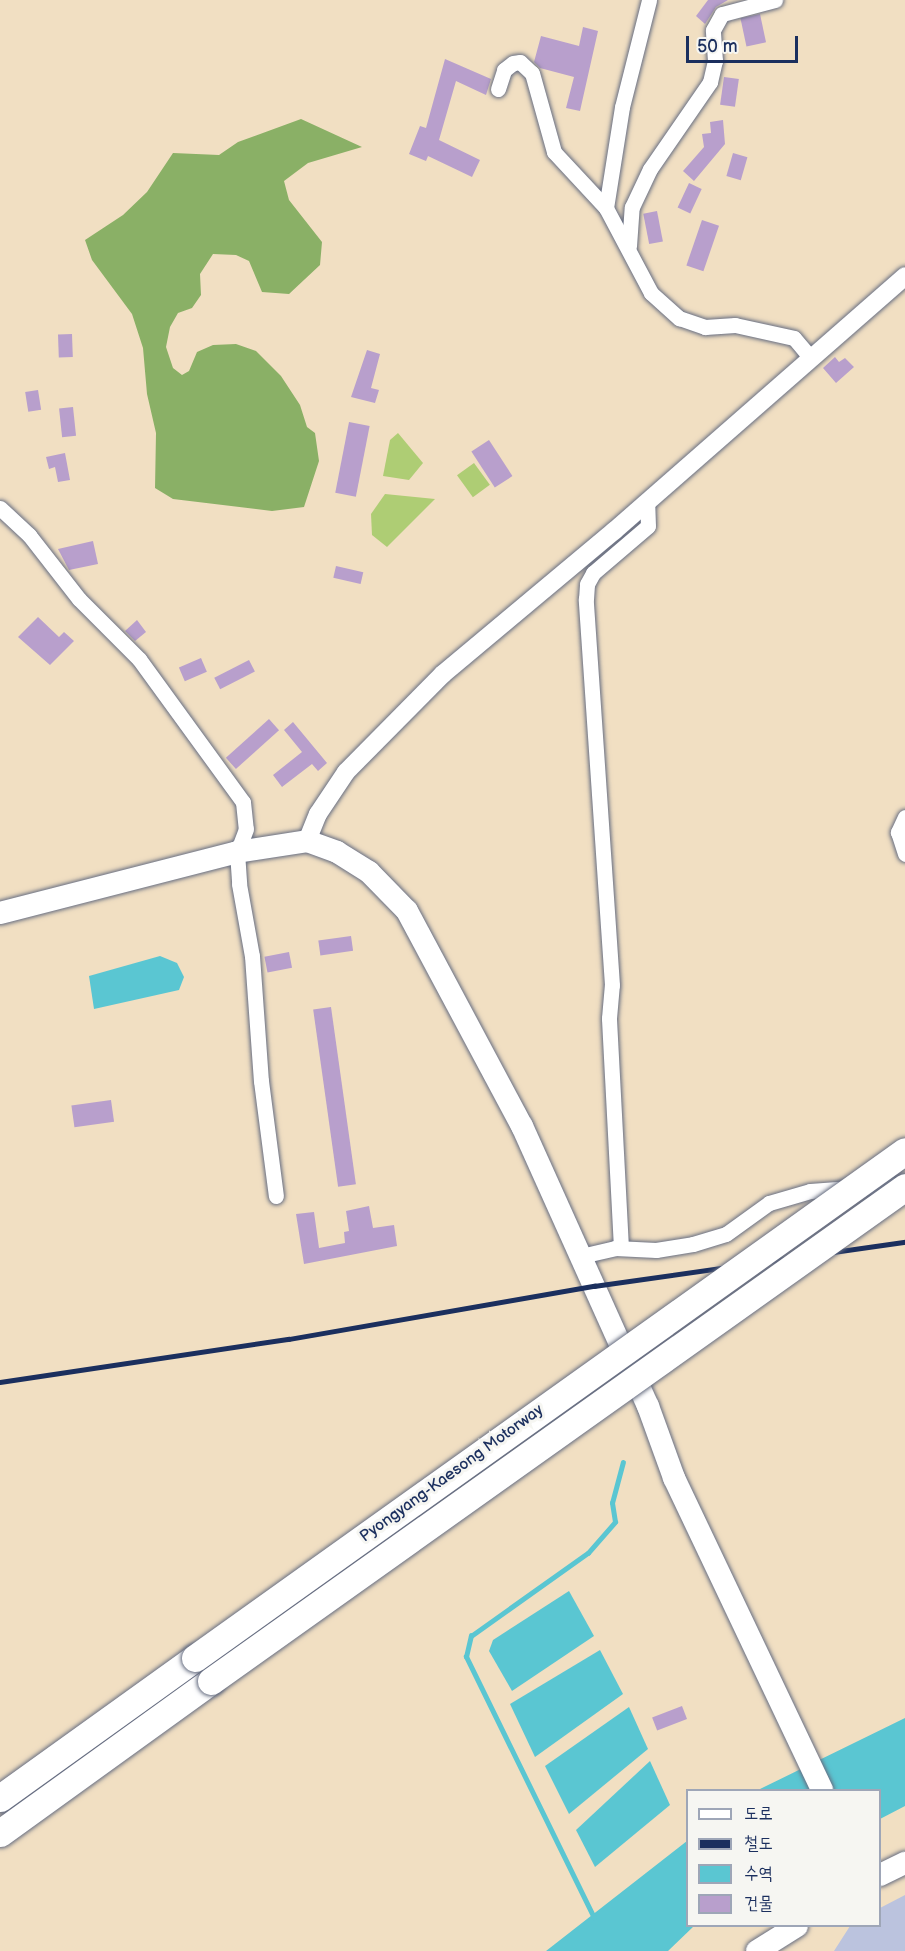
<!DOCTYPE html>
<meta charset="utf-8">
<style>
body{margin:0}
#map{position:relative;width:905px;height:1951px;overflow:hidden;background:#f1dfc2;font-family:"Balsamiq Sans","Poor Story",sans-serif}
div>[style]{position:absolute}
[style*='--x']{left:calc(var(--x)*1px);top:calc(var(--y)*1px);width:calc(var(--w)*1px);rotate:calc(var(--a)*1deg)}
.industrial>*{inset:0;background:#bbc3de}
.green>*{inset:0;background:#aecd74;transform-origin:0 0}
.forest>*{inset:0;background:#8ab066}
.water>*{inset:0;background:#5ac6d2}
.stream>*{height:4.5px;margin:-2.25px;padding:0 2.25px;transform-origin:2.25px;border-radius:2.25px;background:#5ac6d2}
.building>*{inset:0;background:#b89fcc;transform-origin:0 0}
.roads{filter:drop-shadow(0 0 2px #666d81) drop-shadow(0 0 2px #666d81)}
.minor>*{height:15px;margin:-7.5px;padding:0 7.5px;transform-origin:7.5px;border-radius:7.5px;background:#fff}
.tertiary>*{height:18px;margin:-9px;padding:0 9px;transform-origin:9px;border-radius:9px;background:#fff}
.primary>*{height:22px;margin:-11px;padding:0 11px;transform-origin:11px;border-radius:11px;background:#fff}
.motorway>*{height:27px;margin:-13.5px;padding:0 13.5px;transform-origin:13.5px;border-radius:13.5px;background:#fff}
.rail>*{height:4.5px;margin:-2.25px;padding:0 2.25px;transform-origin:2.25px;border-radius:2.25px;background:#1b2f5e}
.bridges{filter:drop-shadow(0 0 2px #666d81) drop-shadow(0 0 2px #666d81)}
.motorway-bridge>*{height:27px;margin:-13.5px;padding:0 13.5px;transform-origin:13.5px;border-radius:13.5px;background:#fff}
span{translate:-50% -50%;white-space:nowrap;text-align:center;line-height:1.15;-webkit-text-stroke:6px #f6f6f2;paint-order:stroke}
.street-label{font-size:16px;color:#1b2f5e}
.legend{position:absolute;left:686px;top:1789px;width:195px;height:138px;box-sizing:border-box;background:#f6f6f2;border:2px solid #9ea6b7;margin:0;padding:8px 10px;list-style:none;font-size:18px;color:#1b2f5e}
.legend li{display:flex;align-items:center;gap:12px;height:30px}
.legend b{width:30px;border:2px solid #9ea6b7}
.scale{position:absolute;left:686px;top:36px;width:112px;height:27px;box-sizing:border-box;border:3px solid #1b2f5e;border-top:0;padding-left:8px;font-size:18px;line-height:21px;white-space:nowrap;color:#1b2f5e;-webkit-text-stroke:4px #f6f6f2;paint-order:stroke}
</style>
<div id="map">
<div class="industrial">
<div style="clip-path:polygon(905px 1895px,905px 1951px,834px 1951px,850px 1926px,880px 1926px,880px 1908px)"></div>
</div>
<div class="green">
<div style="clip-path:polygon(398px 433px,423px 463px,409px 480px,383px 476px,390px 440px)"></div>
<div style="left:474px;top:463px;width:27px;height:21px;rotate:54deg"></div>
<div style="clip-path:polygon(385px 494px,435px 499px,387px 547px,372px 535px,371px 514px)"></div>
</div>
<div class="forest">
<div style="clip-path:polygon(301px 119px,362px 147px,308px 163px,284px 181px,289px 200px,322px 242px,320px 265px,289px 294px,262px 292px,249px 261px,236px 255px,213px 254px,200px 274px,201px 295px,192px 308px,178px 313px,170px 327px,166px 347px,173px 368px,182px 375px,189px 371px,197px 352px,213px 345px,236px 344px,256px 351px,281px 376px,300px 405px,307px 427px,315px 433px,319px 461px,304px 507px,272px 511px,173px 499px,155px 488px,156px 433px,147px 394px,143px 348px,132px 314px,92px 260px,85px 240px,123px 215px,147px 192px,173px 153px,219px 155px,238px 142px)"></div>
</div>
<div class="water">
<div style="clip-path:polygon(160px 956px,177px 963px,184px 977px,179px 990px,94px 1009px,89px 976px)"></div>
<div style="clip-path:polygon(569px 1591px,594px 1636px,512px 1691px,489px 1651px,493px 1640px)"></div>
<div style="clip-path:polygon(600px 1650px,623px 1694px,535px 1757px,510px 1704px)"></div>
<div style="clip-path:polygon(629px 1707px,648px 1749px,569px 1814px,545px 1766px)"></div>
<div style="clip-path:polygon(905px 1718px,905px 1806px,880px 1819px,880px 1790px,758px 1790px)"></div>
<div style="clip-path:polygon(650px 1761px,670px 1805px,595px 1867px,576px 1830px)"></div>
<div style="clip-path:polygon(687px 1841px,688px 1926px,694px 1926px,668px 1951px,546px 1951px)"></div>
</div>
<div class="stream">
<div style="--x:594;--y:1918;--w:291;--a:-116.1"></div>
<div style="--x:466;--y:1657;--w:22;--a:-77"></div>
<div style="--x:471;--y:1636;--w:143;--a:-35.4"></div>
<div style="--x:588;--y:1553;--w:41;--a:-48.9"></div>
<div style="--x:615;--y:1522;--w:19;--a:-99"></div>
<div style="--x:612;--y:1503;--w:42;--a:-75"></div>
</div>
<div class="building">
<div style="clip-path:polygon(708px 0,728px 0,716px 7px,705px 24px,696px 16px)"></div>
<div style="left:760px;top:14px;width:29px;height:20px;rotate:78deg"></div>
<div style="clip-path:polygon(583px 27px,598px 31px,580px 111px,566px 108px,574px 77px,540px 68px,534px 62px,541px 36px,579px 46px)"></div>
<div style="clip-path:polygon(445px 59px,491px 79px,486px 95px,456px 81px,439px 140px,480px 160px,472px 177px,428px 156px,426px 161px,409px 154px,420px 126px,426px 128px)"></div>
<div style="left:724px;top:77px;width:15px;height:28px;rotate:8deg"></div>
<div style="clip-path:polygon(723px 120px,725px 144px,694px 181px,683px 171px,704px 147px,702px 134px,711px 133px,710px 122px)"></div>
<div style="left:733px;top:153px;width:15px;height:24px;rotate:16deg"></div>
<div style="left:689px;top:183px;width:14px;height:27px;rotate:25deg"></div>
<div style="left:657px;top:211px;width:31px;height:14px;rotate:79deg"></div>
<div style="left:702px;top:220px;width:18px;height:48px;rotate:19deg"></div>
<div style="left:72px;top:334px;width:23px;height:14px;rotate:88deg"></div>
<div style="clip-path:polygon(367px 350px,380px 354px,371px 388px,379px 390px,375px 403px,351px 397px)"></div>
<div style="clip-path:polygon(835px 357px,839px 362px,845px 358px,854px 367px,836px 383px,823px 368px)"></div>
<div style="left:38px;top:390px;width:20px;height:13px;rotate:81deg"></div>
<div style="left:73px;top:407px;width:29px;height:14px;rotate:84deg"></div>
<div style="left:349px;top:422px;width:21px;height:72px;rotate:11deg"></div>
<div style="left:489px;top:440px;width:43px;height:21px;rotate:57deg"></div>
<div style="clip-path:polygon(65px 453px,70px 480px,58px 482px,55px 467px,49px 469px,46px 457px)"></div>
<div style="clip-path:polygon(93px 541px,98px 564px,69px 570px,58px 549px)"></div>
<div style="left:336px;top:566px;width:28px;height:12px;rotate:13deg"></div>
<div style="clip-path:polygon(38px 617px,59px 637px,64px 632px,74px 641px,50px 665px,18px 637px)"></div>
<div style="clip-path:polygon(137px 620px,146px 632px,135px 641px,125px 631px)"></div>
<div style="left:201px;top:658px;width:15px;height:24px;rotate:67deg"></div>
<div style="left:249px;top:660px;width:13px;height:39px;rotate:63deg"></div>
<div style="left:269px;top:719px;width:15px;height:58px;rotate:48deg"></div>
<div style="clip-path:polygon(293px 722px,327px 763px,318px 771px,312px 764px,282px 787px,273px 775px,302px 752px,284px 730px)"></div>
<div style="left:351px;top:936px;width:15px;height:33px;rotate:82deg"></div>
<div style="left:289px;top:952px;width:16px;height:25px;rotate:79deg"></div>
<div style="left:331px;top:1007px;width:179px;height:18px;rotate:82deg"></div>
<div style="left:111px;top:1100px;width:22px;height:40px;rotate:82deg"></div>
<div style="clip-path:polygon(369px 1206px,373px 1228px,394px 1225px,397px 1246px,304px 1264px,296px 1214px,314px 1212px,319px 1248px,345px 1243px,344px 1232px,349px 1231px,346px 1211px)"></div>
<div style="left:682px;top:1706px;width:14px;height:32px;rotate:69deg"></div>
</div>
<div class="roads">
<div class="minor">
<div style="--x:498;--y:89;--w:20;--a:-72"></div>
<div style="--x:504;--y:70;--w:11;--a:-38"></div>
<div style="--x:513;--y:63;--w:7;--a:-8"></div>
<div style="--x:520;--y:62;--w:16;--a:43"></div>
<div style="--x:532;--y:73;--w:82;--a:74.4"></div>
<div style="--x:554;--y:152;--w:76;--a:47.1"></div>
<div style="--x:606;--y:208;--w:96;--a:62.1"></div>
<div style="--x:651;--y:293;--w:38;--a:42"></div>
<div style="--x:679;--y:318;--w:28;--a:19"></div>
<div style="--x:705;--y:327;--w:30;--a:-4"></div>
<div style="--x:735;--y:325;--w:60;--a:12.4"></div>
<div style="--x:794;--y:338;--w:25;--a:50"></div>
<div style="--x:606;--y:208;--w:102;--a:-81"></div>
<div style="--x:622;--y:107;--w:110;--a:-75.8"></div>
<div style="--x:629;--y:246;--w:39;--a:-86"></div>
<div style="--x:632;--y:207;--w:42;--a:-64.7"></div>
<div style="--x:650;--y:169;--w:106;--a:-55.4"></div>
<div style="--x:710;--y:82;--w:22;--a:-77"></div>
<div style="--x:715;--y:61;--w:31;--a:-94"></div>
<div style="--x:713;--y:30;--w:18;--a:-61"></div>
<div style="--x:722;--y:14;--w:55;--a:-14.8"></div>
<div style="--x:0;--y:508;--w:40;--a:43"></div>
<div style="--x:29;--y:535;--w:81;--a:52"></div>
<div style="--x:79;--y:599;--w:85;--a:45"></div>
<div style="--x:139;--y:659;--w:177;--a:54"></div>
<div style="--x:243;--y:802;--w:27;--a:84"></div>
<div style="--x:246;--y:829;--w:25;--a:111"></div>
<div style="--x:237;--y:852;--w:32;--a:86"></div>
<div style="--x:239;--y:884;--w:73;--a:79.8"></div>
<div style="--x:252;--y:956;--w:125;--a:85.9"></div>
<div style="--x:261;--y:1081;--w:116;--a:82.6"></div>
<div style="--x:905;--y:817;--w:17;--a:115"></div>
<div style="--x:898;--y:832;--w:23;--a:72"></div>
<div style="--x:621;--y:1248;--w:230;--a:-93"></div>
<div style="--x:609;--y:1018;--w:33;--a:-85"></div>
<div style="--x:612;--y:985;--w:387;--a:-93.9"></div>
<div style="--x:586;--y:599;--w:15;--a:-86"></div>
<div style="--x:587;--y:584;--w:13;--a:-61"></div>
<div style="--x:593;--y:573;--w:72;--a:-40.5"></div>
<div style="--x:648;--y:526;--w:23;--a:-92"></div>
<div style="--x:581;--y:1256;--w:35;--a:-13"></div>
<div style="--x:615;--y:1248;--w:41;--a:2.8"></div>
<div style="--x:656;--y:1250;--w:37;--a:-9"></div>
<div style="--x:693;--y:1244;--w:34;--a:-17"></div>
<div style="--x:726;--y:1234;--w:53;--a:-35.8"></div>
<div style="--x:769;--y:1203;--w:43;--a:-16.3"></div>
<div style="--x:810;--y:1191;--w:95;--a:-4.2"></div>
</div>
<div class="tertiary">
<div style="--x:307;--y:841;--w:29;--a:-68"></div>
<div style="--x:318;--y:814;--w:50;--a:-56.3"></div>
<div style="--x:346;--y:772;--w:138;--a:-45.3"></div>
<div style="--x:443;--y:674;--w:223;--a:-39.9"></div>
<div style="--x:614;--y:531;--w:387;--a:-41.2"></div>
</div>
<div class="primary">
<div style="--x:0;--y:913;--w:245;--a:-14.4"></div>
<div style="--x:237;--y:852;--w:71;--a:-8.9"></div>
<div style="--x:307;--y:841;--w:32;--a:20"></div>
<div style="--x:337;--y:852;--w:38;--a:32"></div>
<div style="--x:369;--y:872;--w:54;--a:45.7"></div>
<div style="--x:407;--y:911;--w:244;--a:61.9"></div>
<div style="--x:522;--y:1126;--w:307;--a:65.8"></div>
<div style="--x:648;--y:1406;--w:77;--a:70.1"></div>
<div style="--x:674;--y:1478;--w:345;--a:64.6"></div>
<div style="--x:880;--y:1875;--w:28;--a:-26"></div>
<div style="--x:757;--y:1951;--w:47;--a:-32"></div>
</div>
<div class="motorway">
<div style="--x:0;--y:1798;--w:240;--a:-35.7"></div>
<div style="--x:0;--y:1833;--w:260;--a:-35.8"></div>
</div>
</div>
<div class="rail">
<div style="--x:0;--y:1382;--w:292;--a:-8.5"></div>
<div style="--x:289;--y:1339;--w:310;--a:-9.9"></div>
<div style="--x:594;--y:1286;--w:314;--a:-8.1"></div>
</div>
<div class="bridges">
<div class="motorway-bridge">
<div style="--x:195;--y:1658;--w:872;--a:-35.53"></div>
<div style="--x:211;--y:1681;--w:852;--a:-35.44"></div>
</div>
</div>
<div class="street-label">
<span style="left:452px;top:1474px;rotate:-36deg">Pyongyang-Kaesong Motorway</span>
</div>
<ul class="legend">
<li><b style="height:8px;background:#fff"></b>도로</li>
<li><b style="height:8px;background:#1b2f5e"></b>철도</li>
<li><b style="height:16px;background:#5ac6d2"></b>수역</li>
<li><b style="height:16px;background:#b89fcc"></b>건물</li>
</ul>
<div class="scale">50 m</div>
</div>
